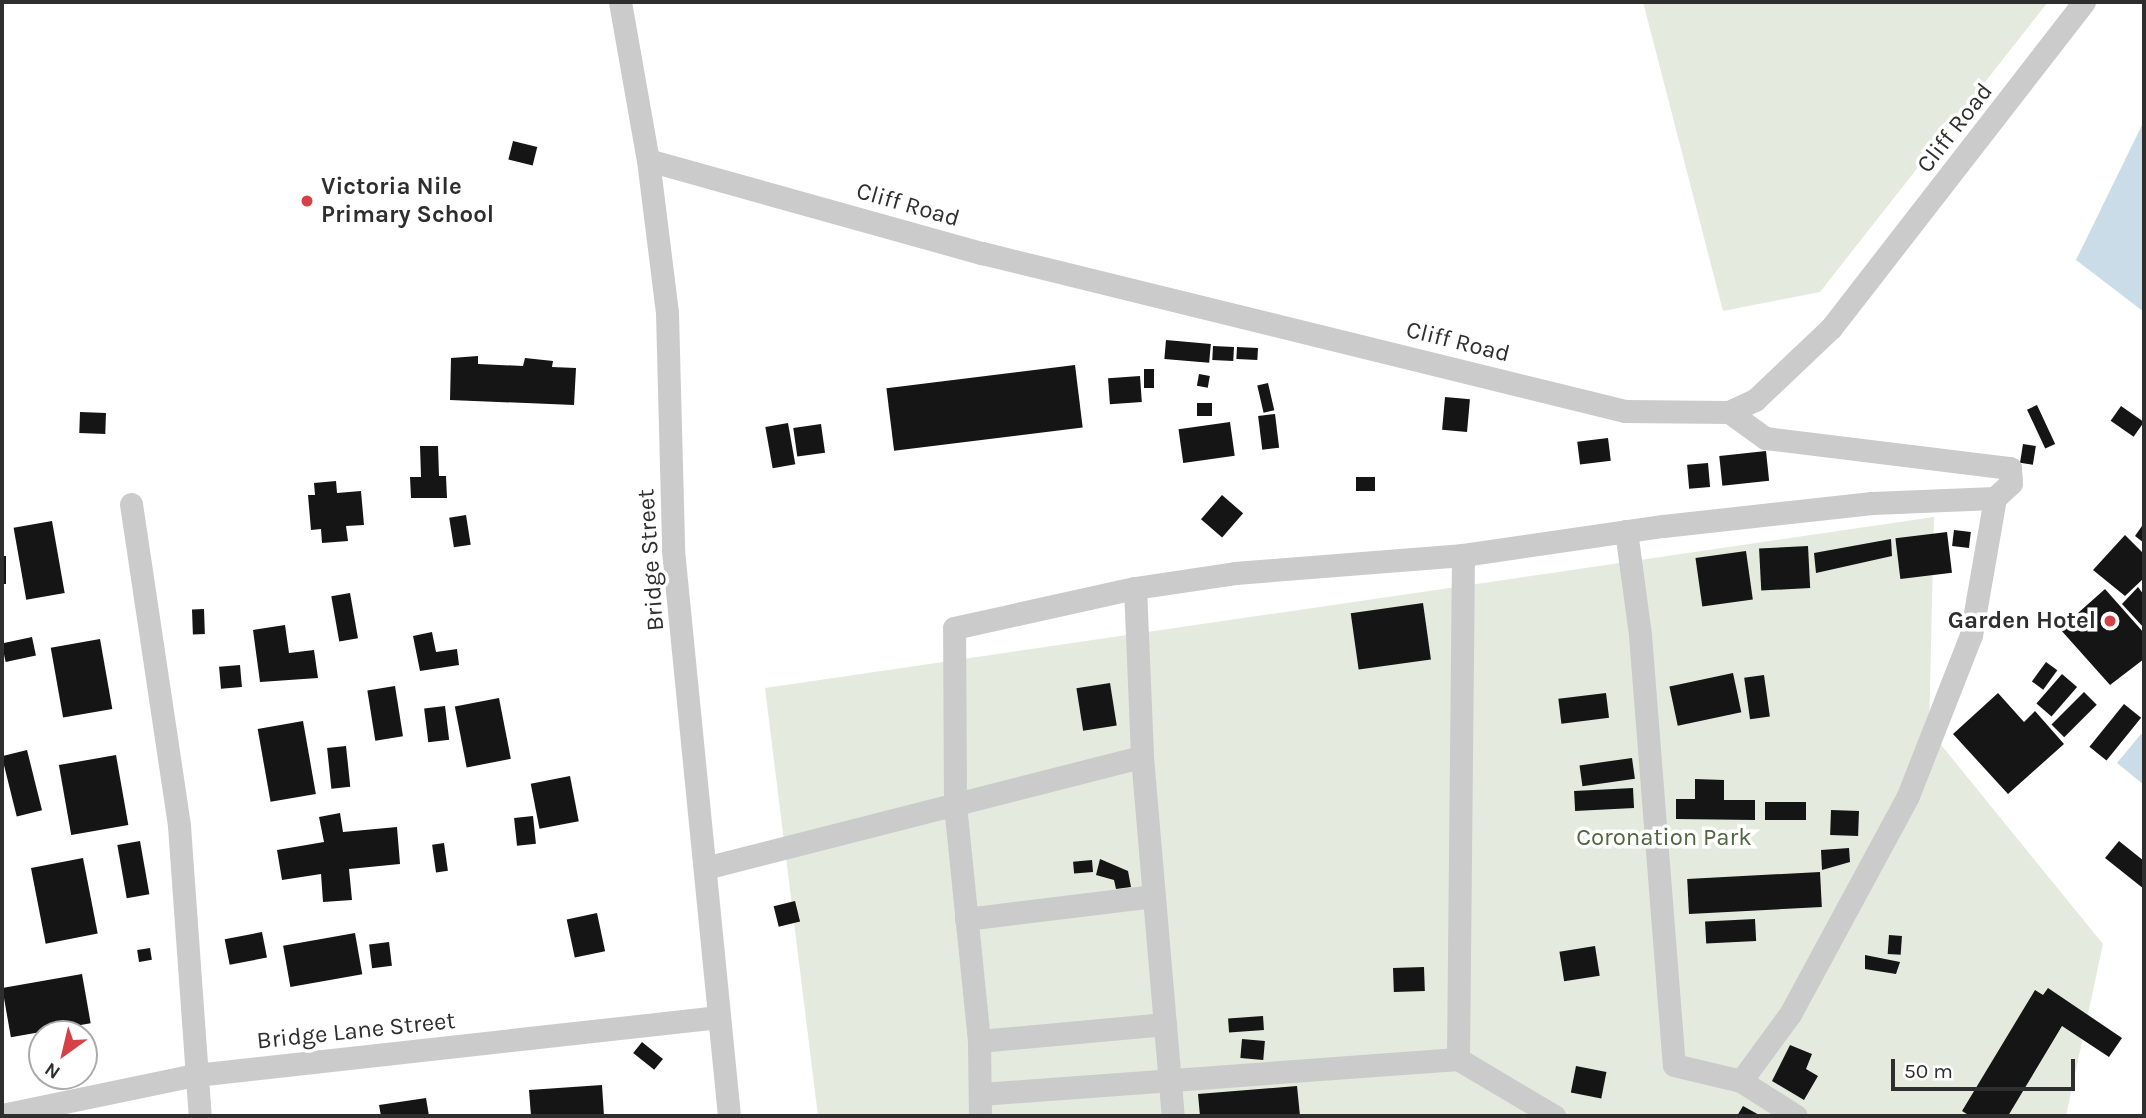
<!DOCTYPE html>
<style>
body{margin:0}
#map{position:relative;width:2146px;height:1118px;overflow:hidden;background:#fff;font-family:Karla,sans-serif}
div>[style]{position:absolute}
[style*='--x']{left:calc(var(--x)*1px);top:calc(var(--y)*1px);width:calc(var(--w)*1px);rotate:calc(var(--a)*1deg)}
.green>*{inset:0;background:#e4eade}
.water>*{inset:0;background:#cbdce9}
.building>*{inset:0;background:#151515;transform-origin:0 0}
.minor>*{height:23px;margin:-11.5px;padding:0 11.5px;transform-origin:11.5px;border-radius:11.5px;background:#cbcbcb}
.dots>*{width:19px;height:19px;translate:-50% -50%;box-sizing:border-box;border:4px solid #fff;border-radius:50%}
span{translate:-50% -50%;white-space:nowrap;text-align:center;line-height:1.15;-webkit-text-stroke:7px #fff;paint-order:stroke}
.street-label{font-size:24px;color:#2e2e2e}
.poi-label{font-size:24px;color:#2e2e2e;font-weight:700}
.left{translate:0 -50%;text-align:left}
.right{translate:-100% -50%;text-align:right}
.park-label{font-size:24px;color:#506640}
.frame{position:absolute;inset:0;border:4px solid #2e2e2e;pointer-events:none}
.north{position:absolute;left:28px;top:1020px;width:70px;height:70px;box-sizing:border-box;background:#fff;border:2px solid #ababab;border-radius:50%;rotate:214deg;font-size:19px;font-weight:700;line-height:28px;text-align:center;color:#2e2e2e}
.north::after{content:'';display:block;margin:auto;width:24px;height:32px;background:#d54146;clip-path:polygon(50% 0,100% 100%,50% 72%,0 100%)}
.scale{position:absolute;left:1891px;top:1059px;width:184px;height:32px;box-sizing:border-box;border:4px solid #2e2e2e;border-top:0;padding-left:9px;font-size:21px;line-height:24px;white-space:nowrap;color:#2e2e2e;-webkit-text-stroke:5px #fff;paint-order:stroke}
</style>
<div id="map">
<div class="green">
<div style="clip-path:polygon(1643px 2px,2048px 2px,1820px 292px,1723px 311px)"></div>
<div style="clip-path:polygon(1934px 517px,1929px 730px,2103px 944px,2066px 1116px,818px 1116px,765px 688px)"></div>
</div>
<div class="water">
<div style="clip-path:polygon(2144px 121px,2144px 312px,2076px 260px)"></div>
<div style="clip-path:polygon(2141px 734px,2144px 737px,2144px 785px,2117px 763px)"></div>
</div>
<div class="building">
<div style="left:513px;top:141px;width:25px;height:19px;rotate:14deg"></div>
<div style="left:1166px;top:340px;width:45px;height:19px;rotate:5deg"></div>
<div style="left:1213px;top:346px;width:21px;height:14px;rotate:3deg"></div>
<div style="left:1237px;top:347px;width:21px;height:12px;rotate:3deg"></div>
<div style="clip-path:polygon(478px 356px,478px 364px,523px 366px,525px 358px,553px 361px,552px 367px,576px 368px,574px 405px,450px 400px,451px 358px)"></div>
<div style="left:1075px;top:365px;width:63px;height:190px;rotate:83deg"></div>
<div style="left:1144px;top:369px;width:10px;height:19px"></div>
<div style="left:1199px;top:374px;width:11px;height:12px;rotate:10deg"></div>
<div style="left:1140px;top:376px;width:26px;height:32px;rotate:86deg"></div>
<div style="left:1268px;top:383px;width:28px;height:11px;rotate:77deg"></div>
<div style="left:1445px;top:397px;width:25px;height:33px;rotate:5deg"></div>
<div style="left:1197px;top:403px;width:15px;height:13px"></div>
<div style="left:2037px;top:405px;width:43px;height:11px;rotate:65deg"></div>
<div style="left:2121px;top:406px;width:28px;height:18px;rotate:35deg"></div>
<div style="left:80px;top:412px;width:26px;height:21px;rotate:2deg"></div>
<div style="left:1275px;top:414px;width:34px;height:17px;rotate:83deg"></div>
<div style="left:1230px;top:422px;width:34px;height:52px;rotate:82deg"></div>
<div style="left:788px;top:423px;width:42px;height:23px;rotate:80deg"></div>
<div style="left:821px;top:424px;width:29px;height:28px;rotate:82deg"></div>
<div style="left:1608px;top:438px;width:23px;height:31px;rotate:83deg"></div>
<div style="left:2023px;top:444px;width:13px;height:19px;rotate:9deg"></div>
<div style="clip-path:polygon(420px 446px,438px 446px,439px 476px,446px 476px,447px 498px,411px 498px,410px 477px,421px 477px)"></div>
<div style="left:1766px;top:451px;width:30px;height:47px;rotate:84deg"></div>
<div style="left:1708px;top:463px;width:24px;height:21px;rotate:85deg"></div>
<div style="left:1356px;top:477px;width:19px;height:14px"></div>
<div style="clip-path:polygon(336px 481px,337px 493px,361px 491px,364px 525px,346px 526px,348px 541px,322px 543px,321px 529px,311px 530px,308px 495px,315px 495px,314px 483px)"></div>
<div style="left:1222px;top:495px;width:28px;height:32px;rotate:41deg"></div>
<div style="left:466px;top:515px;width:30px;height:17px;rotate:81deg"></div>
<div style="left:52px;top:521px;width:73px;height:39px;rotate:80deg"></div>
<div style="clip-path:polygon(2144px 523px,2144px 543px,2135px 536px)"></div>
<div style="left:1954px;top:530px;width:17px;height:16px;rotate:7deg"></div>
<div style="left:1947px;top:532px;width:41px;height:52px;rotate:83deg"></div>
<div style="clip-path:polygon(2125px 535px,2144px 554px,2144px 578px,2125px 596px,2093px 570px)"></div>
<div style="clip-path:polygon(1891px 539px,1892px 556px,1816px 573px,1814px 553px)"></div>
<div style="left:1808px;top:546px;width:42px;height:49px;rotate:87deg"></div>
<div style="left:1746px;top:551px;width:49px;height:51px;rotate:82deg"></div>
<div style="left:2px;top:556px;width:4px;height:28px"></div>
<div style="clip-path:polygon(2138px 587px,2144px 595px,2144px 628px,2122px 604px)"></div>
<div style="clip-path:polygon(2105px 589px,2144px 633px,2144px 659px,2110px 685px,2060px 629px)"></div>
<div style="left:350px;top:593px;width:46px;height:19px;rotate:80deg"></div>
<div style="left:1423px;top:603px;width:57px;height:73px;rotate:82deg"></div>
<div style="left:204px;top:609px;width:25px;height:12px;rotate:88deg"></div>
<div style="clip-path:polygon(285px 625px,289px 653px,314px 650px,318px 678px,260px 682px,253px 630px)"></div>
<div style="clip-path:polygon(432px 632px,436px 652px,457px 649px,459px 665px,420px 671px,413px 636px)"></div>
<div style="left:32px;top:637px;width:19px;height:31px;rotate:78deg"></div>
<div style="left:100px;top:639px;width:71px;height:50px;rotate:80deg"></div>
<div style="left:2046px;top:662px;width:14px;height:24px;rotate:36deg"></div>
<div style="left:240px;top:665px;width:22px;height:21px;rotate:85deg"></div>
<div style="left:1733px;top:673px;width:40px;height:65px;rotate:78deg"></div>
<div style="left:2062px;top:674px;width:20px;height:39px;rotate:41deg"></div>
<div style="left:1764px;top:675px;width:42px;height:20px;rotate:82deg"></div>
<div style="left:1110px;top:683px;width:43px;height:34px;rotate:81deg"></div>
<div style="left:395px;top:686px;width:51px;height:28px;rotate:81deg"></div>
<div style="left:2084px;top:692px;width:18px;height:46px;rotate:45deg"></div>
<div style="left:1606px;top:693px;width:25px;height:48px;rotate:83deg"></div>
<div style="clip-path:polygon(1998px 693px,2024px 722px,2035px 711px,2064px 744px,2008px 794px,1953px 734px)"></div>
<div style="left:499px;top:698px;width:62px;height:45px;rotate:79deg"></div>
<div style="left:2124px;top:704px;width:22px;height:55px;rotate:39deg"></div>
<div style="left:445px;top:706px;width:34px;height:21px;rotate:83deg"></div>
<div style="left:303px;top:721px;width:74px;height:46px;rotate:80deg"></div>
<div style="left:346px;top:746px;width:41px;height:19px;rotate:84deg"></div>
<div style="left:27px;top:750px;width:62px;height:26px;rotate:76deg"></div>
<div style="left:116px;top:755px;width:71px;height:58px;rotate:80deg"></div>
<div style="left:1632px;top:758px;width:21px;height:53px;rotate:82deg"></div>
<div style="left:570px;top:776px;width:46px;height:40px;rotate:79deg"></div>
<div style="clip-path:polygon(1695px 779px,1724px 780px,1724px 800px,1755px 800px,1755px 820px,1676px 819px,1676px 799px,1695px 799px)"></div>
<div style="left:1633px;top:788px;width:20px;height:59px;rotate:87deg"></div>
<div style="left:1806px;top:802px;width:18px;height:41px;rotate:90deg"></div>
<div style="left:1831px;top:810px;width:28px;height:25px;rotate:2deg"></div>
<div style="clip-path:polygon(340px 813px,343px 832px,397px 827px,400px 864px,349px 869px,352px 900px,323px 902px,321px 874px,282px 880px,277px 850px,324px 842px,319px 817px)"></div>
<div style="left:533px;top:816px;width:28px;height:19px;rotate:84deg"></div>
<div style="left:140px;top:841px;width:54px;height:23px;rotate:80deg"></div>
<div style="clip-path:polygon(2119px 841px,2144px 861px,2144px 889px,2105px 858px)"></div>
<div style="left:444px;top:843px;width:28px;height:12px;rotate:82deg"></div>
<div style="clip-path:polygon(1849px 848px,1850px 862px,1822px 870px,1821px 850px)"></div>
<div style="left:83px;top:858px;width:77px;height:53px;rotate:79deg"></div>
<div style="clip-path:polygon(1100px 859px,1128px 871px,1131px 887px,1116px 889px,1114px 880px,1096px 875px)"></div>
<div style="left:1092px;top:860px;width:12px;height:19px;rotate:85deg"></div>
<div style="left:1820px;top:872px;width:35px;height:133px;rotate:87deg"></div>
<div style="left:795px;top:901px;width:21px;height:22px;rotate:76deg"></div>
<div style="left:597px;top:913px;width:39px;height:31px;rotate:78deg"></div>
<div style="left:1755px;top:919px;width:22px;height:50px;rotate:87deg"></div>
<div style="left:262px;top:932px;width:26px;height:38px;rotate:79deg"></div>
<div style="left:355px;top:933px;width:42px;height:73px;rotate:80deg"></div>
<div style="left:1889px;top:935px;width:13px;height:19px;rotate:4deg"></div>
<div style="left:389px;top:942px;width:24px;height:20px;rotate:83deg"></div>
<div style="left:1595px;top:946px;width:30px;height:36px;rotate:81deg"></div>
<div style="left:150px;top:948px;width:12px;height:13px;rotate:81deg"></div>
<div style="clip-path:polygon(1865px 955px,1900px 962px,1896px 974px,1865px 969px)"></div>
<div style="left:1424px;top:967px;width:24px;height:31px;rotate:88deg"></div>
<div style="left:82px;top:974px;width:50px;height:81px;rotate:80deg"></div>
<div style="clip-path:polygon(2048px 988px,2122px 1038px,2109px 1057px,2062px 1026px,2008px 1116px,1970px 1116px,1962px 1111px,2035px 990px,2043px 995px)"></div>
<div style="left:1263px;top:1016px;width:14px;height:35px;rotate:86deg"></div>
<div style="left:1242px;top:1039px;width:23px;height:19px;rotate:5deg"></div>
<div style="left:642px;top:1042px;width:27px;height:14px;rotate:39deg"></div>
<div style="clip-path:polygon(1790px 1045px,1812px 1054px,1806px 1069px,1818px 1076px,1804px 1100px,1772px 1081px)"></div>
<div style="left:1576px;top:1066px;width:31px;height:27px;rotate:11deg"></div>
<div style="clip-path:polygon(602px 1085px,604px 1116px,531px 1116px,529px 1090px)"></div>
<div style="clip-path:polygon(1297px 1086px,1300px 1116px,1200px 1116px,1198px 1094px)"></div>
<div style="clip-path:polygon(426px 1098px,429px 1116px,381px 1116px,379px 1105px)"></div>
<div style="clip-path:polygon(1743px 1106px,1761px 1116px,1737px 1116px)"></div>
</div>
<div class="minor">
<div style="--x:620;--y:2;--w:160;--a:80"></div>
<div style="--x:648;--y:160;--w:154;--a:82.9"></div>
<div style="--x:667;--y:313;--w:237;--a:88.5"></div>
<div style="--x:673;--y:550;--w:569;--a:84.35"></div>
<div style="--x:648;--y:160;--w:347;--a:15.6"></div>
<div style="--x:982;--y:253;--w:662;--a:13.81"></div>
<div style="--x:1625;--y:411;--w:104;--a:0.6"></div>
<div style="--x:1729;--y:412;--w:29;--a:-25"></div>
<div style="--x:1755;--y:400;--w:105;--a:-43.5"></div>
<div style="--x:1831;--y:328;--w:413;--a:-52.2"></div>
<div style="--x:1729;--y:412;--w:44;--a:35.8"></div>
<div style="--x:1765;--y:438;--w:247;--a:7"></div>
<div style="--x:2010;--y:468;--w:15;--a:86"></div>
<div style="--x:2011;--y:483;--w:22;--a:137"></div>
<div style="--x:131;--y:504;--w:326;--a:81.5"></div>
<div style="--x:179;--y:826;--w:291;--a:85.9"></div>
<div style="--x:1626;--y:531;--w:105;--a:82.3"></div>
<div style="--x:1640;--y:635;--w:431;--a:85.5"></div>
<div style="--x:1674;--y:1065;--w:69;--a:13.4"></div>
<div style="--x:1741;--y:1081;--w:65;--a:32.5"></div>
<div style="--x:1463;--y:555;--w:504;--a:90.57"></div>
<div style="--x:1458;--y:1059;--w:112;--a:30.7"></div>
<div style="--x:1135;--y:588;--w:169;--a:87.6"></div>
<div style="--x:1142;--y:757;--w:360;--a:85.1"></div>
<div style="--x:705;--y:868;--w:451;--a:-14.3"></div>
<div style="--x:966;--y:919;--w:189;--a:-7"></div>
<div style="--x:979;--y:1041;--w:187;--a:-5.2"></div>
<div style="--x:981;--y:1094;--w:478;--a:-4.2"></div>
<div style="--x:2;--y:1115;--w:198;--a:-11.7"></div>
<div style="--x:196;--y:1075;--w:526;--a:-6.33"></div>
<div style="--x:980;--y:1116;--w:75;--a:-90.8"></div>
<div style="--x:979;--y:1041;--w:238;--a:-95.8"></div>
<div style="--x:955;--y:804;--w:176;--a:-90.3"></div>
<div style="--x:954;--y:628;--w:185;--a:-12.5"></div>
<div style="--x:1135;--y:588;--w:101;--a:-8.5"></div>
<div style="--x:1235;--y:573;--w:229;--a:-4.5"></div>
<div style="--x:1463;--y:555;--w:202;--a:-8.3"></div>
<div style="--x:1663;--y:526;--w:210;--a:-6.3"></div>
<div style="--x:1872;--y:503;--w:123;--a:-2.3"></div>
<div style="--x:1995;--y:498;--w:139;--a:99.9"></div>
<div style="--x:1971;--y:635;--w:173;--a:111.4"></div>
<div style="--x:1908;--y:796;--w:248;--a:118.4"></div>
<div style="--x:1790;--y:1014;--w:83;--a:126.2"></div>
</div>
<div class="dots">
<div style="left:307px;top:201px;background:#d54146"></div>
<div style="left:2110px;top:621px;background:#d54146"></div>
</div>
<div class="street-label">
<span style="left:1955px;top:128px;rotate:-52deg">Cliff Road</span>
<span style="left:908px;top:205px;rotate:16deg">Cliff Road</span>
<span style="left:1458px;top:342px;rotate:14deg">Cliff Road</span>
<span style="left:651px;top:560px;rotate:-94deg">Bridge Street</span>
<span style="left:356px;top:1031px;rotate:-6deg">Bridge Lane Street</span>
</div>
<div class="poi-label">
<span class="left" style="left:321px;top:201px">Victoria Nile<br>Primary School</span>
<span class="right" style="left:2096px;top:621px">Garden Hotel</span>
</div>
<div class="park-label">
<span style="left:1664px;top:838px">Coronation Park</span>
</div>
<div class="frame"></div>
<div class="north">N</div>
<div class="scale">50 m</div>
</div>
